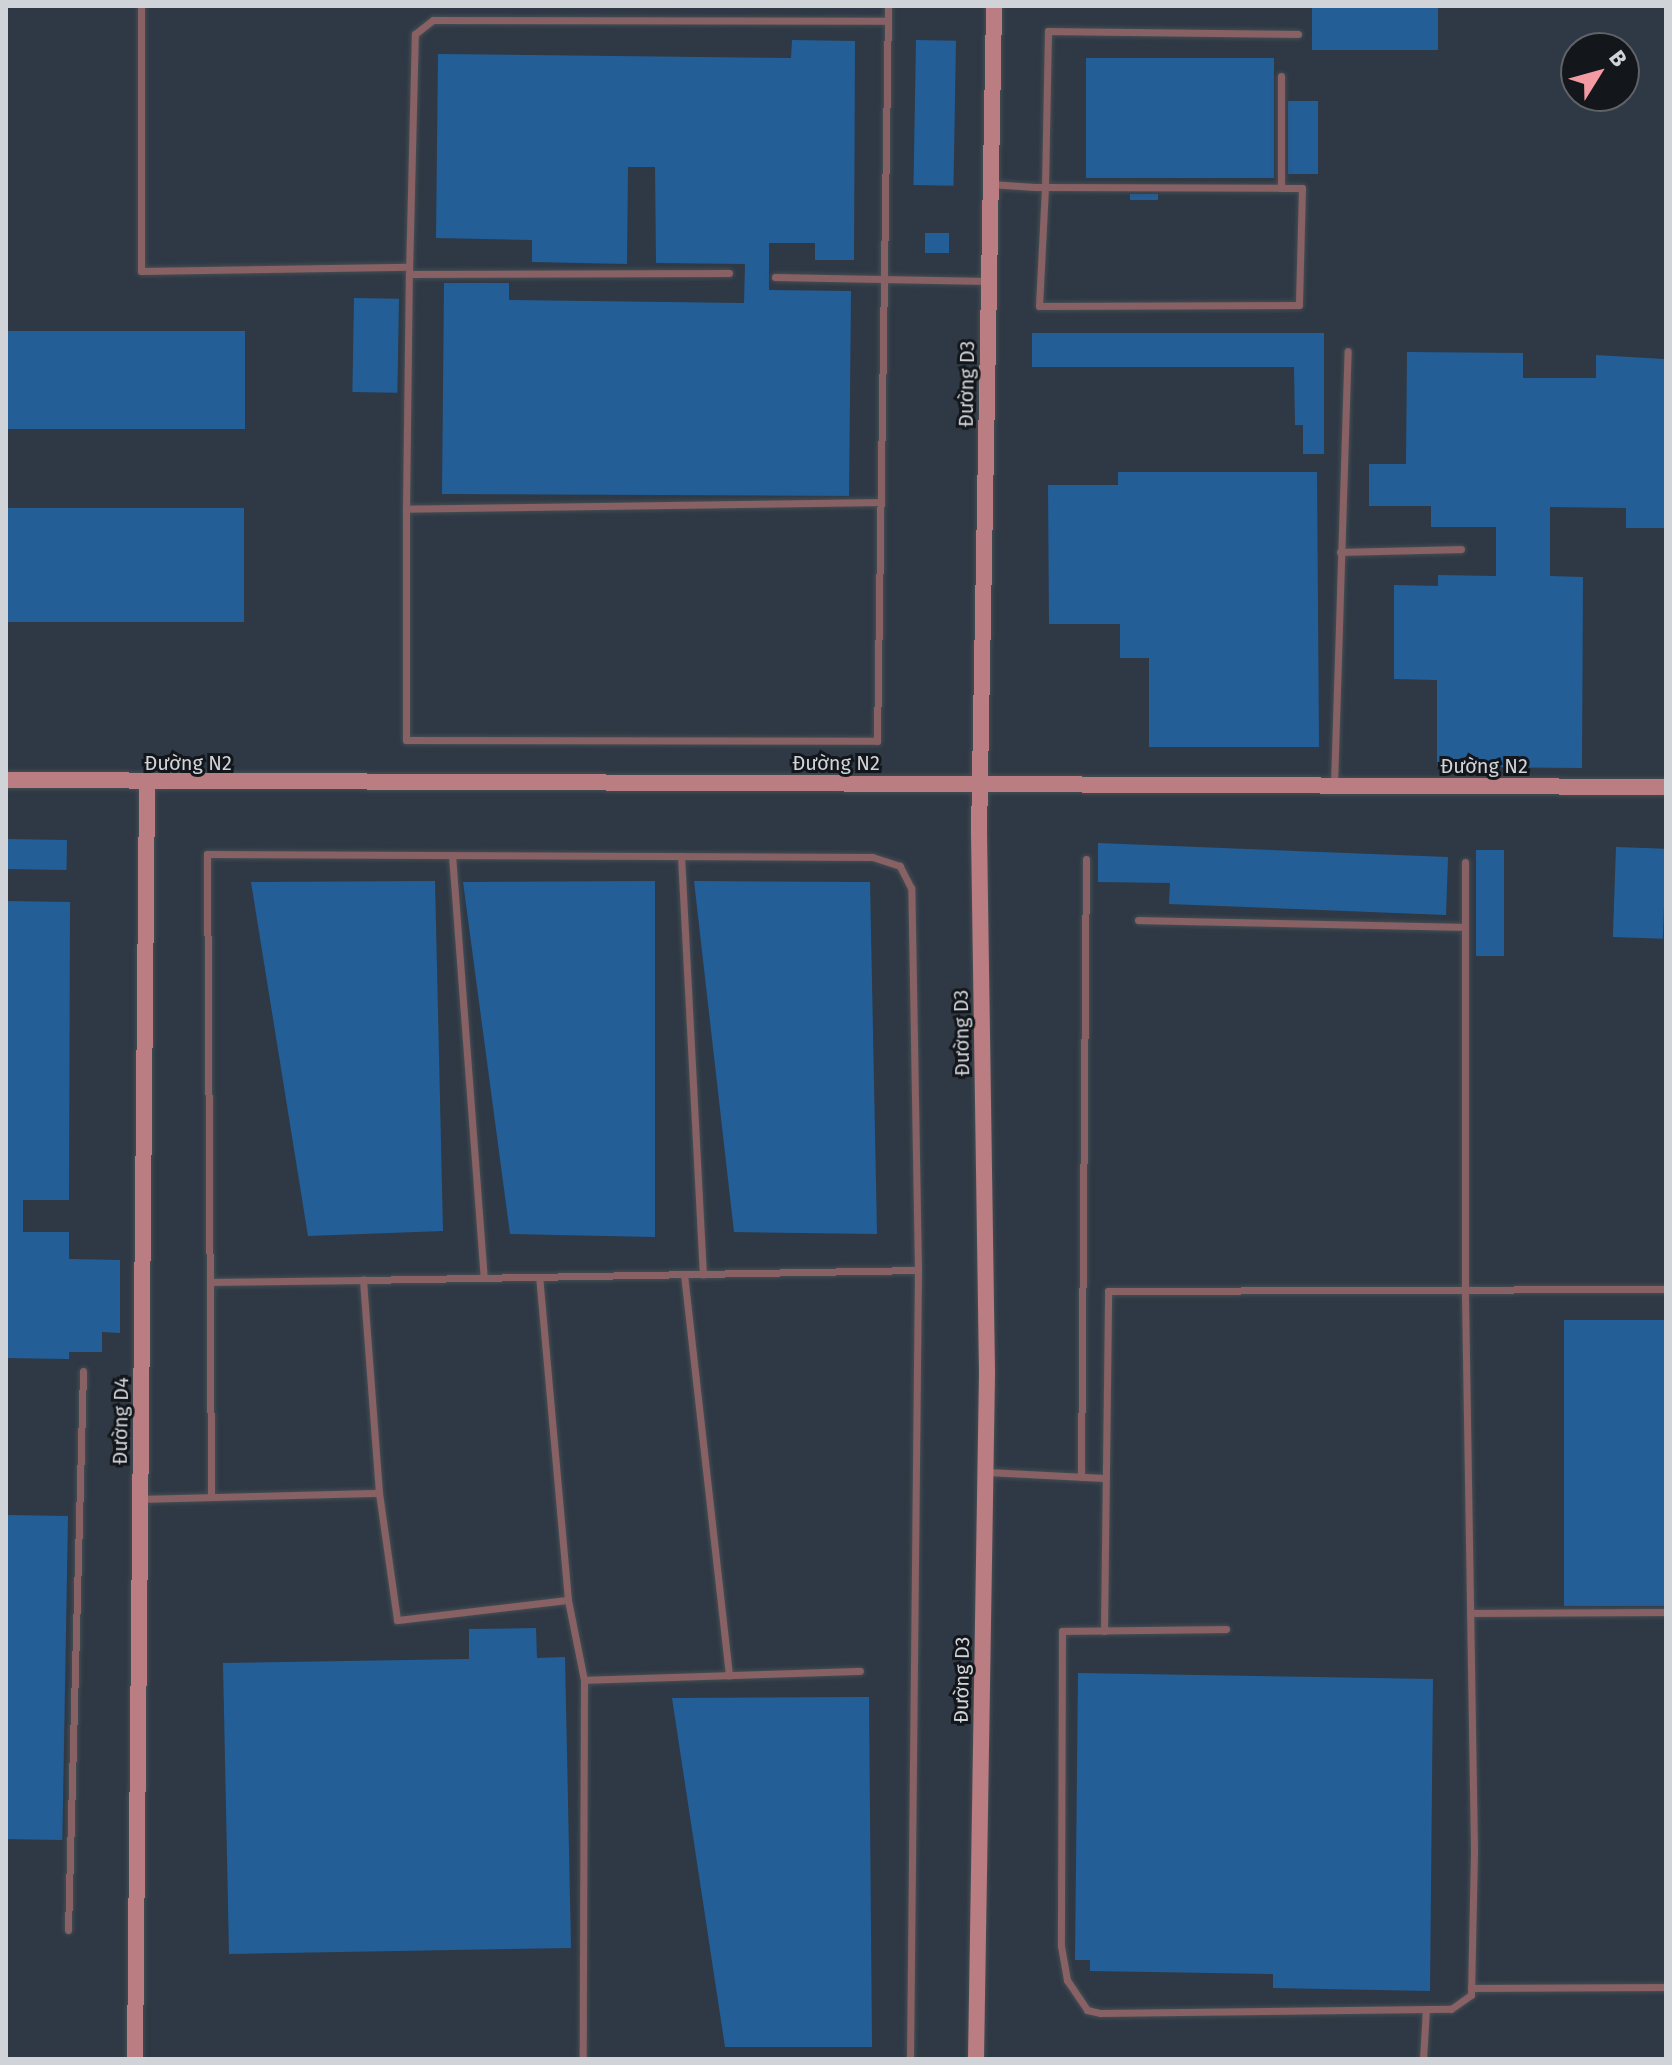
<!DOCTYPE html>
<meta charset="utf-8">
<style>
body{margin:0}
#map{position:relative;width:1672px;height:2065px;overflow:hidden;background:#282f36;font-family:"Fira Sans",sans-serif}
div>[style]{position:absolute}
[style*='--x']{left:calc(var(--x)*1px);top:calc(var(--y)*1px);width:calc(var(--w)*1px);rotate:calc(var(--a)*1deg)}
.built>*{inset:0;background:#2e3945}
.building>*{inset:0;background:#245e97;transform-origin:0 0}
.roads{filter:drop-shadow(0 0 2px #464d53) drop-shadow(0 0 2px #464d53)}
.lane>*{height:7px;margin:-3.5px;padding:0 3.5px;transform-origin:3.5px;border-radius:3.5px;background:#876164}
.secondary>*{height:16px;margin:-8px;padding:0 8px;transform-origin:8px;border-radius:8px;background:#ba7d82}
span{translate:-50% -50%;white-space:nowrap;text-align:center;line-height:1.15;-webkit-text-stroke:6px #13161a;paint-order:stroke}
.street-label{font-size:20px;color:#d0d4d9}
.frame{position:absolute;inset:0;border:8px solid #d0d4d9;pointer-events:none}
.north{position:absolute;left:1560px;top:32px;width:80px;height:80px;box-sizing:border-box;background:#13161a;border:2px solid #5f6266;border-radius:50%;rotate:53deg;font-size:22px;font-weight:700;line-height:32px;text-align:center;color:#d0d4d9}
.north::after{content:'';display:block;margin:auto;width:28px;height:36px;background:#f49aa2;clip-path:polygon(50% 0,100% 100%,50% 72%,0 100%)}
</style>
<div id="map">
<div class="built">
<div style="clip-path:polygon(evenodd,6px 6px,1666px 6px,1666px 2059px,6px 2059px,6px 6px,1576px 48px,1624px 48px,1624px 96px,1576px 96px,1576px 48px)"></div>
</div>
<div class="building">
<div style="left:1312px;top:6px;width:126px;height:44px"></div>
<div style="clip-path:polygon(792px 40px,855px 41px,854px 260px,815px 260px,815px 243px,769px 243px,769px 290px,851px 291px,849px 496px,442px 494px,444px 283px,509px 283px,509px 300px,744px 303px,745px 264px,656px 263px,655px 167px,628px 167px,627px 264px,532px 262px,532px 240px,436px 238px,438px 54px,791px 58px)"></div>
<div style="left:916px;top:40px;width:40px;height:145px;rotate:1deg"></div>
<div style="left:1086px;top:58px;width:188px;height:120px"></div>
<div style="left:1288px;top:101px;width:30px;height:73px"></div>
<div style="left:1130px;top:194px;width:28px;height:6px"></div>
<div style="left:925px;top:233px;width:24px;height:20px"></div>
<div style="left:354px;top:298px;width:45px;height:94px;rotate:1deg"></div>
<div style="left:6px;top:331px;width:239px;height:98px"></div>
<div style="clip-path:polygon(1032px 333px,1324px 333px,1324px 454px,1303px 454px,1303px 425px,1295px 425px,1294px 367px,1032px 367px)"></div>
<div style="clip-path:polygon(1407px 352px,1523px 353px,1523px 378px,1596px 378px,1596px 355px,1664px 359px,1666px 528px,1626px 528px,1626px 508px,1550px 507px,1550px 576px,1583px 577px,1582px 768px,1437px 767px,1437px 680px,1394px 679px,1394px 585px,1438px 586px,1438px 575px,1496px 576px,1496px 527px,1431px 527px,1431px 506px,1369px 506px,1369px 464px,1406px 464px)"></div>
<div style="clip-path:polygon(1118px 472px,1317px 472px,1319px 747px,1149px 747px,1149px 658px,1120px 658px,1120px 624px,1049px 624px,1048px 485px,1118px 485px)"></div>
<div style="left:6px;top:508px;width:238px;height:114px"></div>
<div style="left:6px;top:839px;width:61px;height:30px;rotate:1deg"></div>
<div style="clip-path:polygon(1098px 843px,1448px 857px,1446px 915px,1169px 904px,1170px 883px,1098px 882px)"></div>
<div style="left:1616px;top:847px;width:50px;height:90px;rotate:2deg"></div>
<div style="left:1476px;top:850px;width:28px;height:106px"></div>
<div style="clip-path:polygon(435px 881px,443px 1231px,308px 1236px,251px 882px)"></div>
<div style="clip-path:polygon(655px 881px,655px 1237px,510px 1234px,463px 882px)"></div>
<div style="clip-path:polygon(694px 881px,870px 882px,877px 1234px,734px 1232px)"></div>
<div style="clip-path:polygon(6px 901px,70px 902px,69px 1200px,23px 1200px,23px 1232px,69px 1232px,69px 1259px,120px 1260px,120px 1333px,102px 1332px,102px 1352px,69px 1352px,69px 1359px,6px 1358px)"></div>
<div style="left:1666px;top:1320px;width:286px;height:102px;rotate:90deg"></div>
<div style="left:6px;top:1515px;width:62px;height:324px;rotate:1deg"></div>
<div style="clip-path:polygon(536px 1628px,537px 1658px,565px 1657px,571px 1948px,229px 1954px,223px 1663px,469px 1659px,469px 1629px)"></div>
<div style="clip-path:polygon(1078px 1673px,1433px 1679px,1430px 1991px,1273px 1988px,1273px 1974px,1090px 1971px,1090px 1960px,1075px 1960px)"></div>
<div style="clip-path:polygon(869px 1697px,872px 2047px,725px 2047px,672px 1698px)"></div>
</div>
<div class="roads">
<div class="lane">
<div style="--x:141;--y:6;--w:265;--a:90"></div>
<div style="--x:141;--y:271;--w:268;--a:-0.9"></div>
<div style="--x:990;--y:184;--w:45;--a:3.8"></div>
<div style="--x:1035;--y:187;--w:10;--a:0"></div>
<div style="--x:1045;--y:187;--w:236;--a:0.2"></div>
<div style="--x:1281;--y:188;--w:21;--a:0"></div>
<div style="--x:1302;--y:188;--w:117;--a:91.5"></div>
<div style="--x:1299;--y:305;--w:260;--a:179.8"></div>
<div style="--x:1039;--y:306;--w:119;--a:-87.1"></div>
<div style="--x:1045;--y:187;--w:156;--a:-88.9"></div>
<div style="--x:1048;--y:31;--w:250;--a:0.7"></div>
<div style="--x:1281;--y:188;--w:112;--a:-90"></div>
<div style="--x:409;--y:274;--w:320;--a:-0.2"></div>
<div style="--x:775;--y:277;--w:213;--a:1.1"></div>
<div style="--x:881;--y:502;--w:475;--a:179.2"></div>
<div style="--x:406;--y:509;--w:235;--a:-89.3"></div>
<div style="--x:409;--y:274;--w:240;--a:-88.6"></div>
<div style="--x:415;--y:34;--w:23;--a:-38"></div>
<div style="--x:433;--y:20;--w:455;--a:0.1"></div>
<div style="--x:406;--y:509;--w:231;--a:90"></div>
<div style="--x:406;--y:740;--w:471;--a:0.1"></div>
<div style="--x:877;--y:741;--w:735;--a:-89.14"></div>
<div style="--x:1340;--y:552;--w:121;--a:-1.4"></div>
<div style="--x:1334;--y:785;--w:434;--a:-88.2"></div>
<div style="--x:452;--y:855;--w:424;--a:85.7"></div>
<div style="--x:681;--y:856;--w:419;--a:87"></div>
<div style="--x:1138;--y:920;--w:327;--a:1.2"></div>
<div style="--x:684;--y:1274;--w:404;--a:83.6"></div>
<div style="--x:210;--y:1282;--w:153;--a:-0.7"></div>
<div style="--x:986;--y:1472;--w:120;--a:2.9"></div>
<div style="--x:1081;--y:1477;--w:618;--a:-89.54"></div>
<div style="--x:379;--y:1493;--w:128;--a:81.9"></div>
<div style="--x:397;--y:1620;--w:172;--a:-6.7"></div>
<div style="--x:568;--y:1600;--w:324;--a:-95.1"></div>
<div style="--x:142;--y:1499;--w:237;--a:-1.5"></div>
<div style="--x:379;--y:1493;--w:214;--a:-94.3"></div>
<div style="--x:363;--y:1280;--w:555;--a:-1.03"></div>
<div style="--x:918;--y:1270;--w:382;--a:-91"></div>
<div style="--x:911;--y:888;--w:25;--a:-117"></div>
<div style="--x:900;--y:866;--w:29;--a:-162"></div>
<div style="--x:872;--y:857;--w:665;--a:-179.74"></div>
<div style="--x:207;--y:854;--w:643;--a:89.64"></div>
<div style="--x:568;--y:1600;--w:82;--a:78.7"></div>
<div style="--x:584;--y:1680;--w:379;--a:90.2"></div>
<div style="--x:1470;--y:1613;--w:196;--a:-0.3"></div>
<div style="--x:1226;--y:1629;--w:164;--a:179.3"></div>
<div style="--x:1062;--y:1631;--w:315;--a:90.2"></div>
<div style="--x:1061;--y:1946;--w:35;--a:80"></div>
<div style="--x:1067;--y:1980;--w:36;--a:56"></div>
<div style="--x:1087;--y:2010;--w:13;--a:13"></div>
<div style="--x:1100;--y:2013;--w:351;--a:-0.7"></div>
<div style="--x:1451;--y:2009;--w:24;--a:-35"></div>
<div style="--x:1471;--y:1995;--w:145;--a:-88.8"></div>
<div style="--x:1474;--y:1850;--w:553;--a:-90.93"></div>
<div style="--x:1465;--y:1297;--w:435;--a:-90"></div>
<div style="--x:1104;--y:1631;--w:340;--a:-89.3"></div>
<div style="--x:1108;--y:1291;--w:558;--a:-0.21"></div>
<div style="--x:584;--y:1680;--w:276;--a:-1.9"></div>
<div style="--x:68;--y:1930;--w:559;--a:-88.46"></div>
<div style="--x:1471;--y:1988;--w:195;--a:-0.3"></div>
<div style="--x:910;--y:2059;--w:789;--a:-89.42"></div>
<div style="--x:1423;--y:2059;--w:50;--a:-86.6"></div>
</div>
<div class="secondary">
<div style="--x:6;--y:780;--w:1660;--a:0.24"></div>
<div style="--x:135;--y:2059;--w:1276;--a:-89.46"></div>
<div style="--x:976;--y:2059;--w:687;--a:-89.08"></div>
<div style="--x:987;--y:1372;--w:538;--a:-90.85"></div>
<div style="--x:979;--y:834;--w:828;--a:-88.96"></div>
</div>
</div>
<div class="street-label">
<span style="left:967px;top:384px;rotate:-89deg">Đường D3</span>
<span style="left:188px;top:763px">Đường N2</span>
<span style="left:836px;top:763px">Đường N2</span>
<span style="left:1484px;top:766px">Đường N2</span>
<span style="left:962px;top:1033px;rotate:-91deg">Đường D3</span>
<span style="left:121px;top:1421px;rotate:-89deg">Đường D4</span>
<span style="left:962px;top:1680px;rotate:-89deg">Đường D3</span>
</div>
<div class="frame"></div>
<div class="north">B</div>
</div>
